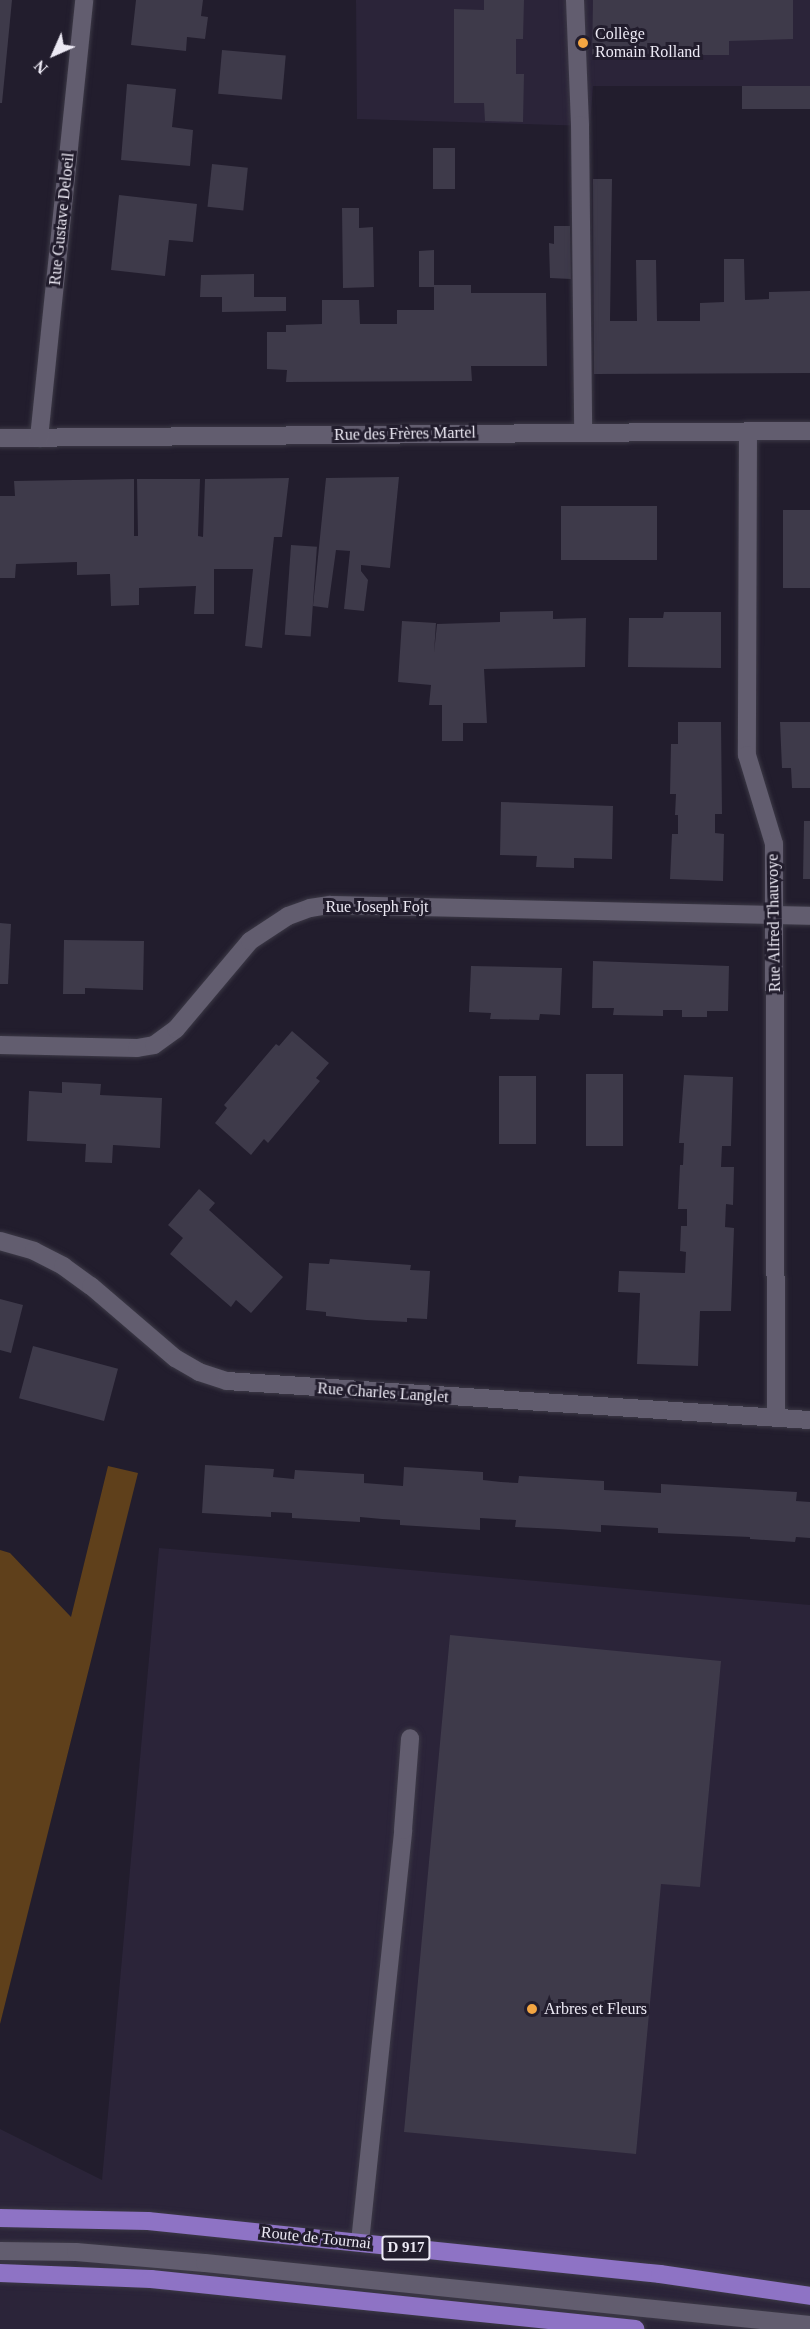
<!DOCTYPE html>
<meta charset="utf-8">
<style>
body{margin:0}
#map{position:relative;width:810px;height:2329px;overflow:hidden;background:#221d2d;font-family:Georgia,serif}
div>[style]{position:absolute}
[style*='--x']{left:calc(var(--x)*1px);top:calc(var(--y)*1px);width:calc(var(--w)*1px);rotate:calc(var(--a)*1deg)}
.built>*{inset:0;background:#2b2439}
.green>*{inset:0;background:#5f401b}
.building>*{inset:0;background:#3e3a4a;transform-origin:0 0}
.roads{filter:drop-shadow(0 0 2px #3c3946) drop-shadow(0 0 2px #3c3946)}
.minor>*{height:18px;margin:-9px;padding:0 9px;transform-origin:9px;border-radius:9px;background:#625d6f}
.major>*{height:18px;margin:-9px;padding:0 9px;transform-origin:9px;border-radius:9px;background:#8e73c5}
.dots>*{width:16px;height:16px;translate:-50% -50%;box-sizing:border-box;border:3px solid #221d2d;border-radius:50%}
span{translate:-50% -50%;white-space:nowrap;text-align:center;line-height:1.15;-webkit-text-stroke:6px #221d2d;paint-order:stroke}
.shield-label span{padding:2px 4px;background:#221d2d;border:2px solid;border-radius:4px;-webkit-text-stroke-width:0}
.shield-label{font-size:15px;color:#ece9f4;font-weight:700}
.poi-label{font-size:16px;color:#ece9f4}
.left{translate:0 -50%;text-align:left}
.street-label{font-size:16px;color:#ece9f4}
.north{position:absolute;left:24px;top:24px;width:60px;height:60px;-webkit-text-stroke:4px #221d2d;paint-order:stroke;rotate:225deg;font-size:16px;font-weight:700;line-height:24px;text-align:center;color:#ece9f4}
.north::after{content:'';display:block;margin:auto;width:21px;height:27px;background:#ece9f4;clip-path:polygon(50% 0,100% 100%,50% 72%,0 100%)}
</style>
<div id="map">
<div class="built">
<div style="clip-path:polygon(356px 0,810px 0,810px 86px,593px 86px,590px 126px,357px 119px)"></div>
<div style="clip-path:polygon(159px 1548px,810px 1605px,810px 2329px,0 2329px,0 2129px,102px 2180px)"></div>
</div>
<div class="green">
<div style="clip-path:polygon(108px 1466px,138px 1473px,0 2024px,0 1550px,10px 1553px,71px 1617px)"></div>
</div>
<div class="building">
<div style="clip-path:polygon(0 0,12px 0,2px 103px,0 103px)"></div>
<div style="clip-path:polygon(136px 0,203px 0,201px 16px,208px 17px,205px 39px,187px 37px,186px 51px,131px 45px)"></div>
<div style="clip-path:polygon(484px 0,524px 0,523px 39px,516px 39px,516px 74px,524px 74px,523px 122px,485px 121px,484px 103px,454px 103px,454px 9px,484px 10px)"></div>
<div style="clip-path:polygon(593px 0,793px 0,793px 39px,729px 41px,729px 55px,592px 55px)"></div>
<div style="left:222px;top:50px;width:64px;height:44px;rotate:5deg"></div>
<div style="clip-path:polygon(127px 84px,176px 89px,172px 127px,193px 130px,190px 166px,121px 160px)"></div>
<div style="left:742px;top:86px;width:68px;height:23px"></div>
<div style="left:433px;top:148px;width:22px;height:41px"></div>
<div style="left:212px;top:164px;width:36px;height:43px;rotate:6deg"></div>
<div style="clip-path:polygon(593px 179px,612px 179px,610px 321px,637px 321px,636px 260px,656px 260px,657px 321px,700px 321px,700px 303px,724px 302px,724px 259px,744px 259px,745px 300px,769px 299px,769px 292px,810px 291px,810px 373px,594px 374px)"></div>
<div style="clip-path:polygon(119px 195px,197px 204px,193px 242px,169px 240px,165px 276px,111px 270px)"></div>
<div style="clip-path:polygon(342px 208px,359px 208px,359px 228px,373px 227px,374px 287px,343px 288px)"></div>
<div style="clip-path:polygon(554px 226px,570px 226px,571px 279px,550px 278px,549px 243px,554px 244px)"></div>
<div style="clip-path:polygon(434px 250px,434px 285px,471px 285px,471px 293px,546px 293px,547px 366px,471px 366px,472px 381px,286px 382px,287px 370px,267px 369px,267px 332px,286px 332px,286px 325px,322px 324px,322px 300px,359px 300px,360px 324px,397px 324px,397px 310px,434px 310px,434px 287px,419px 287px,419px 251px)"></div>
<div style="clip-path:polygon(254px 274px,254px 297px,286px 297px,286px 311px,222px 312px,222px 297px,200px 297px,201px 275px)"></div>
<div style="clip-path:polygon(399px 477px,390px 568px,361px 565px,361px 571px,368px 580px,364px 611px,344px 609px,350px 551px,336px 550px,328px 608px,313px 606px,326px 478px)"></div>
<div style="clip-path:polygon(289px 478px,282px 537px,274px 537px,262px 648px,245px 646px,253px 569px,214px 569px,214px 614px,194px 614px,196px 586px,139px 588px,139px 605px,111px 606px,110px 574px,77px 575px,77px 562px,16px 564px,15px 578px,0 578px,0 496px,15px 496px,14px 481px,134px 479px,134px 536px,138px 536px,137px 479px,200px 479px,198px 536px,203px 537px,205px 479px)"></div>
<div style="left:657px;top:506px;width:54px;height:96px;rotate:90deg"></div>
<div style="left:783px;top:510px;width:27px;height:78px"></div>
<div style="left:291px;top:545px;width:26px;height:90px;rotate:4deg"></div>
<div style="clip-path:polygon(553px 611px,553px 619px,586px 618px,585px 667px,484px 669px,487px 723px,463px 723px,463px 741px,442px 741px,442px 705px,429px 705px,431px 685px,398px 682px,402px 621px,436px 623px,434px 653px,437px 624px,500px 622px,500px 612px)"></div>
<div style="clip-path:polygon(664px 612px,721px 612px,721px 668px,628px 667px,629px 618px,663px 618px)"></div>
<div style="clip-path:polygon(678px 722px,721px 722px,722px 814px,715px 814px,715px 833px,724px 834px,723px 881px,670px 879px,672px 834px,678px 834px,678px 815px,675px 815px,676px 794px,670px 794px,671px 744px,678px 744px)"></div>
<div style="clip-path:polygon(780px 722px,810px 722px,810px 788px,792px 788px,791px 768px,782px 768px)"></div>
<div style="clip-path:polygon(501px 802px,613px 806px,612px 859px,574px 858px,574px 868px,536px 867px,537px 856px,500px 855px)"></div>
<div style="clip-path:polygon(804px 821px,810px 821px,810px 879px,803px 879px)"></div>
<div style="clip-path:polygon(0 923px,11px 924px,8px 984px,0 984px)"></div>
<div style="clip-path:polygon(64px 940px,144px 941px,143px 990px,85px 988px,85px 994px,63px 994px)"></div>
<div style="clip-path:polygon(593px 961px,729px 966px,728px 1011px,707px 1011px,707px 1017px,682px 1017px,682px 1010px,663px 1010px,663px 1016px,613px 1015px,614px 1008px,592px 1008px)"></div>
<div style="clip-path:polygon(471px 966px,562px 968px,560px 1015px,540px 1014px,539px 1020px,490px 1019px,491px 1013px,469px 1012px)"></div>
<div style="clip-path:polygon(292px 1031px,329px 1063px,316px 1078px,320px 1081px,268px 1143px,264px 1139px,251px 1155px,215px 1123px,227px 1108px,224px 1105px,276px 1044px,279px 1046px)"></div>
<div style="left:586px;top:1074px;width:37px;height:72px"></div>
<div style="clip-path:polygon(684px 1075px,733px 1077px,731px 1146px,722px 1146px,721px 1167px,734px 1167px,733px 1205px,726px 1204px,725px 1227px,734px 1228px,731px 1311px,700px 1311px,698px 1366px,637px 1364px,640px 1293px,618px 1292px,619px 1271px,685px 1273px,686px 1252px,680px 1251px,681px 1226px,687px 1226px,687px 1209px,678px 1209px,680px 1165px,683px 1165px,684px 1143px,679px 1143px)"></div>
<div style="left:499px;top:1076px;width:37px;height:68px"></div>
<div style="clip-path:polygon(62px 1082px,101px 1084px,100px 1095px,162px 1098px,160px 1148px,113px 1145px,112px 1163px,85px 1162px,86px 1144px,27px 1141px,29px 1091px,62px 1093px)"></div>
<div style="clip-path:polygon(199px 1189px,215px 1203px,209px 1210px,283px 1277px,251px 1313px,236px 1300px,231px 1307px,170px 1254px,183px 1238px,168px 1225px)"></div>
<div style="clip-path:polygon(330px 1259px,411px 1265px,410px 1270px,430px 1271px,427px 1319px,407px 1318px,407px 1322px,366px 1320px,326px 1316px,326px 1312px,306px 1310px,309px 1263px,329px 1264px)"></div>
<div style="clip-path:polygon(0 1299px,23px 1305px,11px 1353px,0 1350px)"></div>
<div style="left:33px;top:1346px;width:88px;height:54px;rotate:15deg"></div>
<div style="clip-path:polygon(205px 1465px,274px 1469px,273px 1477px,294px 1479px,295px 1470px,364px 1474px,364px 1483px,403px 1486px,404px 1467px,483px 1472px,483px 1480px,501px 1482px,518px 1483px,519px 1476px,604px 1481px,604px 1490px,661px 1493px,661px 1484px,797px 1492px,796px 1501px,810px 1502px,810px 1538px,796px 1537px,795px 1542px,750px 1539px,750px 1537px,658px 1533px,658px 1528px,619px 1526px,601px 1525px,601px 1532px,558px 1529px,515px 1527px,516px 1520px,480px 1518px,480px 1530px,400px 1525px,400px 1520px,382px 1519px,360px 1517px,360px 1522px,292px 1518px,292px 1513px,271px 1512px,271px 1517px,202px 1513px)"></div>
<div style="clip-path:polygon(450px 1635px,721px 1661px,700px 1887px,661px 1884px,636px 2154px,404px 2132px)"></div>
</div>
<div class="roads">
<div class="minor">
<div style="--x:575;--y:0;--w:125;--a:87.7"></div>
<div style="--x:580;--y:125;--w:307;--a:89.4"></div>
<div style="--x:748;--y:431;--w:324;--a:90.2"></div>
<div style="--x:747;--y:755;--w:93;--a:73.1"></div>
<div style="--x:774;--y:844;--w:574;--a:89.8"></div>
<div style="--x:0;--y:438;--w:810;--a:-0.5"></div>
<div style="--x:39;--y:438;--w:440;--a:-84.1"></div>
<div style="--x:0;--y:1045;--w:137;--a:1.3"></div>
<div style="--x:137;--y:1048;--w:17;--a:-10"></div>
<div style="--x:154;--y:1045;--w:27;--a:-36"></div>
<div style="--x:176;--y:1029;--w:115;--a:-49.9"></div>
<div style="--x:250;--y:941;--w:45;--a:-33.3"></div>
<div style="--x:288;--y:916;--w:23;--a:-20"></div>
<div style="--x:310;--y:908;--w:20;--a:-9"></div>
<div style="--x:330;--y:905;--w:480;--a:1.3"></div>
<div style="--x:0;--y:1241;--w:35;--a:16"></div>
<div style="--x:34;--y:1251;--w:33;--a:27"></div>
<div style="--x:63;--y:1266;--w:34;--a:36"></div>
<div style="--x:91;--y:1286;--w:111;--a:40.6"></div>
<div style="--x:175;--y:1358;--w:28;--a:30"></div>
<div style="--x:199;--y:1372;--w:29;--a:18"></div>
<div style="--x:227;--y:1381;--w:584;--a:3.83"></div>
<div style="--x:360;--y:2242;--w:414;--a:-84"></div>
<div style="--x:403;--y:1830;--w:92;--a:-85.6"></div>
<div style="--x:0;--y:2251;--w:76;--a:0.8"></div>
<div style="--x:76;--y:2252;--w:129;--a:4.9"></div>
<div style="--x:205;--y:2263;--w:608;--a:5.85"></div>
</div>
<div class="major">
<div style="--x:0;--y:2218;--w:148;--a:1.2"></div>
<div style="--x:148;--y:2221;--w:515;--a:5.91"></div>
<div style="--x:660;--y:2274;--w:152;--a:8.3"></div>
<div style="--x:0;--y:2273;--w:151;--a:2.3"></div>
<div style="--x:151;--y:2279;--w:487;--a:5.9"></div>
</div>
</div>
<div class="dots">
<div style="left:583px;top:43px;background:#f3a542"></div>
<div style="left:532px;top:2009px;background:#f3a542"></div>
</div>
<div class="shield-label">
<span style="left:406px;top:2248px">D 917</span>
</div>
<div class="poi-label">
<span class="left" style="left:595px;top:43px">Collège<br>Romain Rolland</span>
<span class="left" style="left:544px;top:2009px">Arbres et Fleurs</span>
</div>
<div class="street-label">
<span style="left:62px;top:219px;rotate:-84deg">Rue Gustave Deloeil</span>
<span style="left:405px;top:434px;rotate:-1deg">Rue des Frères Martel</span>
<span style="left:377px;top:907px">Rue Joseph Fojt</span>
<span style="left:774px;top:923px;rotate:-91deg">Rue Alfred Thauvoye</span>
<span style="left:383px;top:1393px;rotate:4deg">Rue Charles Langlet</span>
<span style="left:316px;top:2238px;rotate:6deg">Route de Tournai</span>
</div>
<div class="north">N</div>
</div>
